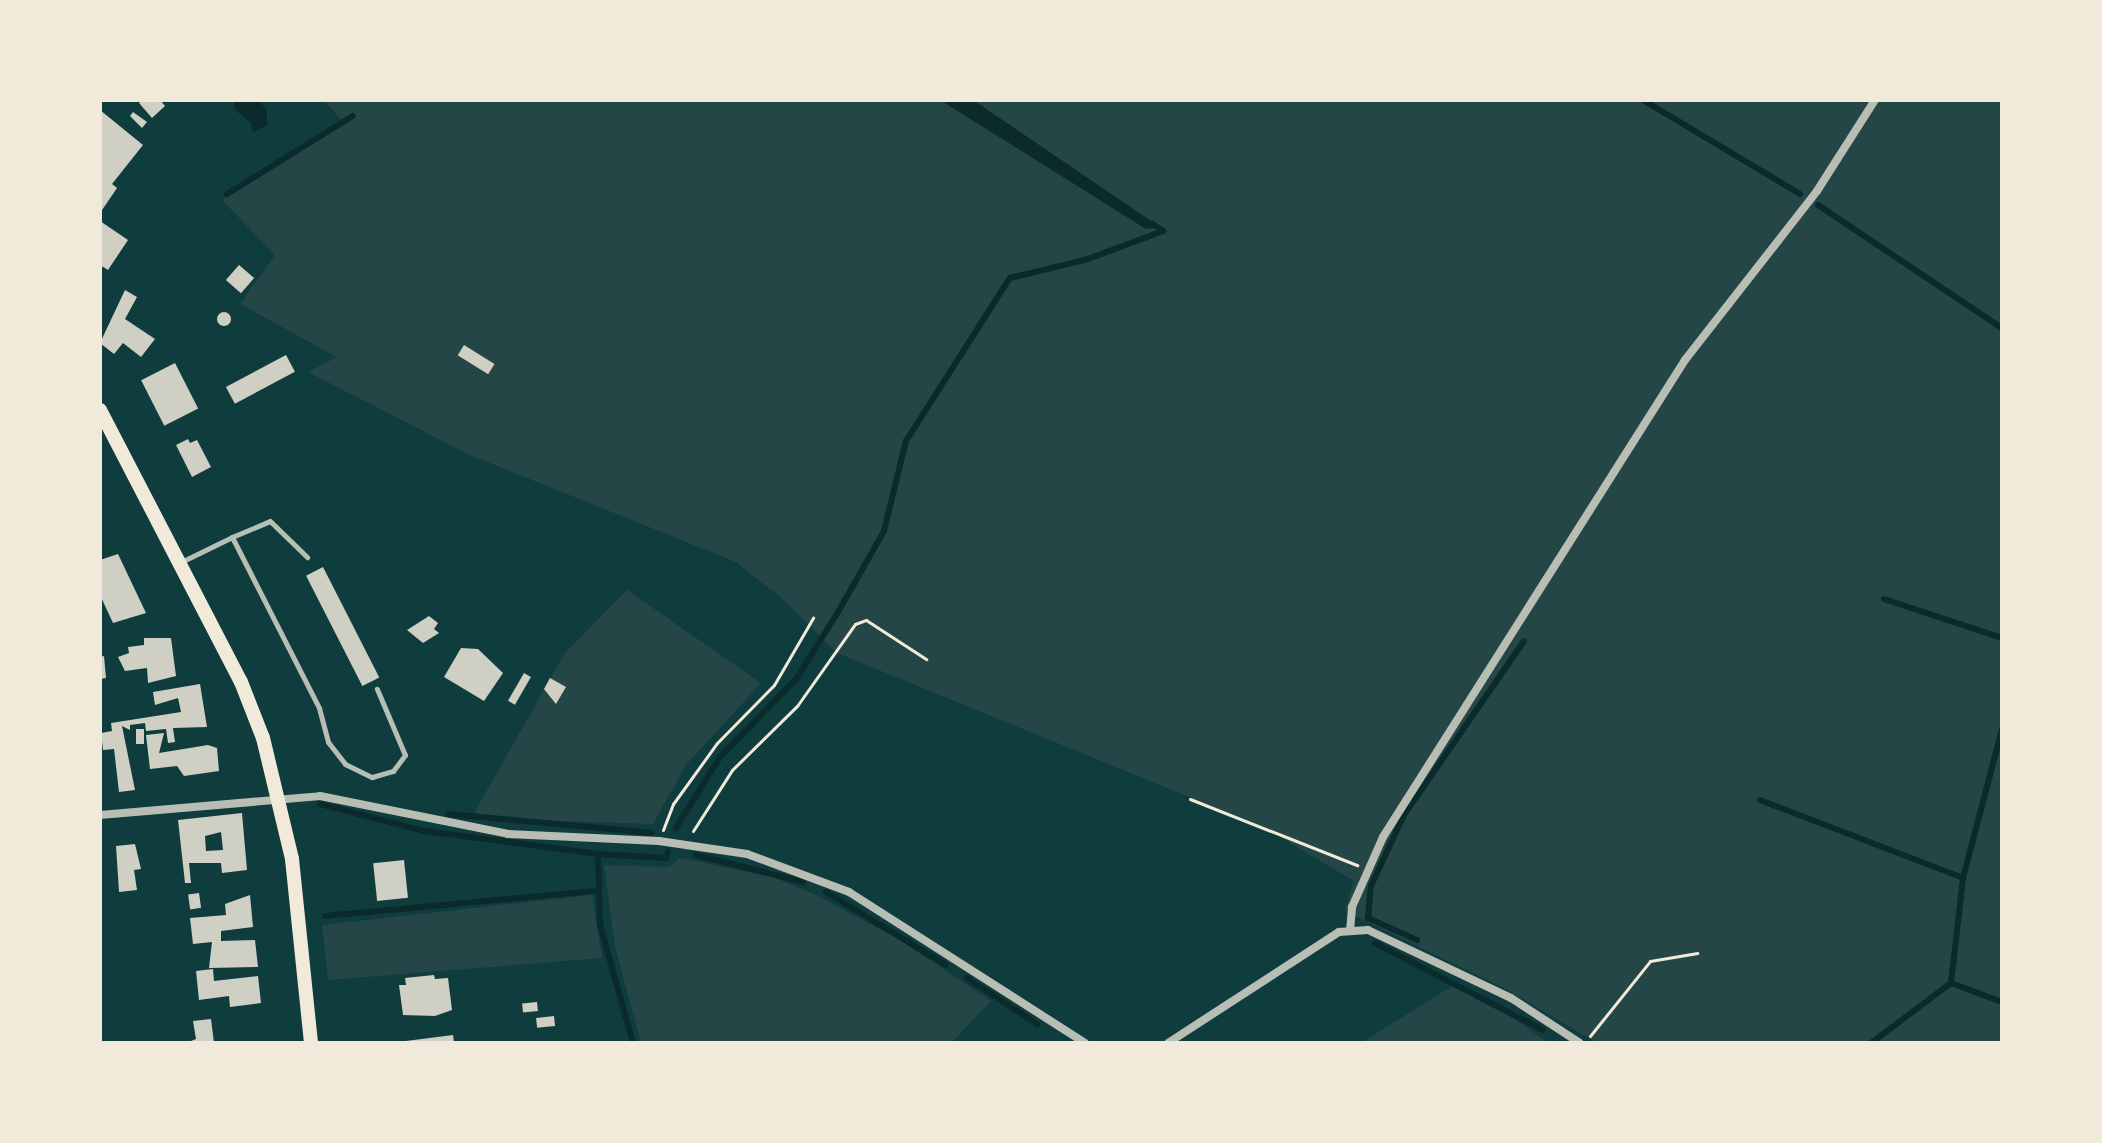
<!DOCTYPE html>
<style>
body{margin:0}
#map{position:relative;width:2102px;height:1143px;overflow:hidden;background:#0f3d3e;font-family:"Titillium Web",sans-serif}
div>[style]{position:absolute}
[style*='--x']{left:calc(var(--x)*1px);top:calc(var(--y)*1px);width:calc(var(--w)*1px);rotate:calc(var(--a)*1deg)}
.green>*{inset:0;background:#244646}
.water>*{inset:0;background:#0a2a2b}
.stream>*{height:6px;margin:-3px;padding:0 3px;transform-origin:3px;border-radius:3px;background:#0a2a2b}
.building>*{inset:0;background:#cfcfc3;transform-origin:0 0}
.round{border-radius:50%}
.path>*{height:3px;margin:-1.5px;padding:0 1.5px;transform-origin:1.5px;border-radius:1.5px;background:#f1e9da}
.service>*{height:5px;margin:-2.5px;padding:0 2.5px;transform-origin:2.5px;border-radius:2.5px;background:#b8beb3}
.minor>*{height:8px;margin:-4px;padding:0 4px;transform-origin:4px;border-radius:4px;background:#b8beb3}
.secondary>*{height:14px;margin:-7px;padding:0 7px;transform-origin:7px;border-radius:7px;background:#f1e9da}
span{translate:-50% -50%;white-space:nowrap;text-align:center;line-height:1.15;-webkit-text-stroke:7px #f1e9da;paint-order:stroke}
.frame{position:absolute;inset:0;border:102px solid #f1e9da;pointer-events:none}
</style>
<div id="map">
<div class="green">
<div style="clip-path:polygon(324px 100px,2002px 100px,2002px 1043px,1597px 1043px,1504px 988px,1345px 911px,1354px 881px,1265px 828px,837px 653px,785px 601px,736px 562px,470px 455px,308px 372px,337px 357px,240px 304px,275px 255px,222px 200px,341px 120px)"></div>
<div style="clip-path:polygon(627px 590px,761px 683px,686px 765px,653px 824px,527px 820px,474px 813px,565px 653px)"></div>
<div style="clip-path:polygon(680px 858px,773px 877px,816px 895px,900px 940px,991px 1001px,951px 1043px,641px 1043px,615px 947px,604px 865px,669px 867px)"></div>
<div style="clip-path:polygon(592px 895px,602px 958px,328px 980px,322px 925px)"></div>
<div style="clip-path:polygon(1452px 986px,1509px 1014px,1548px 1043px,1361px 1043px)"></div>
</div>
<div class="water">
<div style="clip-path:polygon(234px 100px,259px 100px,267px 111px,267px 125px,253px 132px,251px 123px,234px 109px)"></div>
<div style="clip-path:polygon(940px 100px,973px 100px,1160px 227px,1146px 229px)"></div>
</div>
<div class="stream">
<div style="--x:1643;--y:100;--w:183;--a:30.9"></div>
<div style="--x:227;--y:194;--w:148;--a:-31.8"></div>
<div style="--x:1818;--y:205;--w:221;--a:33.8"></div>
<div style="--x:1884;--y:599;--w:124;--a:18.3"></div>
<div style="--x:1760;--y:800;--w:217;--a:21"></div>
<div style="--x:1963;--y:878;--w:106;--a:96.5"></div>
<div style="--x:320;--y:804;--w:107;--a:14.6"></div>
<div style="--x:424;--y:831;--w:176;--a:7.5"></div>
<div style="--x:448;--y:814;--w:204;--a:5.3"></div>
<div style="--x:676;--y:828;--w:84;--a:-58.2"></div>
<div style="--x:720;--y:757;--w:110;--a:-45.7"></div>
<div style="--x:797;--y:678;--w:78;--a:-58.2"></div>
<div style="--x:838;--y:612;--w:93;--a:-60.4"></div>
<div style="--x:884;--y:531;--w:93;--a:-76.3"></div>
<div style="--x:906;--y:441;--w:193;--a:-57.5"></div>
<div style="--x:1010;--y:278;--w:80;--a:-13.7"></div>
<div style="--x:1088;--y:259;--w:80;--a:-20.5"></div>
<div style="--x:1163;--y:231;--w:14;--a:-146"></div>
<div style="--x:696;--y:855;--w:110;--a:14.2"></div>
<div style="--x:1963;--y:878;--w:154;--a:-75.3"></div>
<div style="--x:826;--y:892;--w:140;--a:31.3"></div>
<div style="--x:325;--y:916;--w:272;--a:-5.3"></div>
<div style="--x:1417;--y:940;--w:54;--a:-155.8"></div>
<div style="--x:1368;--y:918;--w:32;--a:-85"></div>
<div style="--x:1371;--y:886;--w:78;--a:-65.1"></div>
<div style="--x:1404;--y:815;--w:211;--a:-55.4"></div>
<div style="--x:1375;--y:943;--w:189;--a:27.4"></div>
<div style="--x:967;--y:978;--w:84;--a:33.3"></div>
<div style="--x:633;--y:1043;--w:123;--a:-105.6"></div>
<div style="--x:600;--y:925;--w:71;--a:-91.6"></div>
<div style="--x:598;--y:854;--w:68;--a:3.4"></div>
<div style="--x:666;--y:858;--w:7;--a:-74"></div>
<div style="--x:1871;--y:1043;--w:100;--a:-36.9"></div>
<div style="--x:1951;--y:983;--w:54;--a:20.4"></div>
</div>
<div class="building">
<div style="clip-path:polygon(142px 100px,160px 100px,165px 106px,152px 118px,139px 103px)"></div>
<div style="clip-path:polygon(100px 110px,143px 145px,112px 184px,117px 188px,100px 213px)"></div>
<div style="clip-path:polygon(133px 112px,147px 122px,142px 128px,130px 116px)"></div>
<div style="clip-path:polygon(100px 221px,128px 240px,108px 270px,100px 265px)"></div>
<div style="left:239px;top:265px;width:20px;height:20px;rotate:41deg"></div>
<div style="clip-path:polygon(125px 290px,137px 297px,125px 319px,155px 339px,141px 357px,123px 343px,114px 354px,100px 343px)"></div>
<div class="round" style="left:217px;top:312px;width:14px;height:14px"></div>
<div style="left:464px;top:345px;width:36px;height:12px;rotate:32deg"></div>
<div style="left:286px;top:355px;width:19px;height:68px;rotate:62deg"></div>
<div style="left:175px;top:363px;width:51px;height:38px;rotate:63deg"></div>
<div style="clip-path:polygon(188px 439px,190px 443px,197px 440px,211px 467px,192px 477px,176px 445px)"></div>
<div style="clip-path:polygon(118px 554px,146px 613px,113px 623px,100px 595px,100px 560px)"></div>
<div style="left:323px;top:567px;width:124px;height:19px;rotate:63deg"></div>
<div style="clip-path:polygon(429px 616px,438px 623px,434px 629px,439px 633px,423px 643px,407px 630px)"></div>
<div style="clip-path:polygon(144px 638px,171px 638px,176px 676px,148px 683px,147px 668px,125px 671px,118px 657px,129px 653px,128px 647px,144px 645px)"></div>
<div style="clip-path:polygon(461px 648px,478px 649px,503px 673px,484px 701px,444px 677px)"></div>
<div style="clip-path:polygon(104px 656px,106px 678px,100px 679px,100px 657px)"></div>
<div style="left:524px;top:673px;width:8px;height:32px;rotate:30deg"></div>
<div style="clip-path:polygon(550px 678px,566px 687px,556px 704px,544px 689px)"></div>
<div style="clip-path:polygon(200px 684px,207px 727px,173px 728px,175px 742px,168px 743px,166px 729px,146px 731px,145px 723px,130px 725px,130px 730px,122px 726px,135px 790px,119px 792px,114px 749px,103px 750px,101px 733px,112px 731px,111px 723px,181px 712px,178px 698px,155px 705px,153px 692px)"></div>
<div style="left:136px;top:729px;width:8px;height:15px"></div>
<div style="clip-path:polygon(164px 733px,159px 753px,208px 745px,217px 748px,219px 771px,184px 776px,177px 766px,150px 769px,146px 735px)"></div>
<div style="clip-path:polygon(evenodd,242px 813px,247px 870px,222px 873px,221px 863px,189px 863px,191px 883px,185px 883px,178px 820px,242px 813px,221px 832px,223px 850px,206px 851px,205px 836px,221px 832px)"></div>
<div style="clip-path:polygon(135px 844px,141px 869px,134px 870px,137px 890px,119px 892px,116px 846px)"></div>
<div style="left:404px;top:860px;width:38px;height:31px;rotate:84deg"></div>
<div style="left:199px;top:893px;width:15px;height:11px;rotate:82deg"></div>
<div style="clip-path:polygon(250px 895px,253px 927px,221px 931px,221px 941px,255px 940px,258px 967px,209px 968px,212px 942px,193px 944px,190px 918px,226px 915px,225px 904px)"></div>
<div style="clip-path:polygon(213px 969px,214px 981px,258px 976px,261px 1003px,230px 1007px,229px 996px,199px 1000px,196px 971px)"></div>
<div style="clip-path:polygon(434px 975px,435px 979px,448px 978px,452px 1010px,435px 1016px,403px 1015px,399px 985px,406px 985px,405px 978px)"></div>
<div style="left:537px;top:1002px;width:9px;height:15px;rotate:84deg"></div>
<div style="left:554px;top:1016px;width:10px;height:18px;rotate:84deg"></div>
<div style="clip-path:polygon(211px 1019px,214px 1043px,186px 1043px,196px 1039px,193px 1021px)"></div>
<div style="clip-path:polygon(453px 1035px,454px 1043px,406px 1043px,406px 1041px)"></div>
</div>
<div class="path">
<div style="--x:1190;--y:799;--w:180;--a:21.6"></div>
<div style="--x:663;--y:830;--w:28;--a:-69"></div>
<div style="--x:673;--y:804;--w:75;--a:-54.2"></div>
<div style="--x:717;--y:743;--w:81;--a:-45.5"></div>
<div style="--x:774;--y:685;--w:78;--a:-59.8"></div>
<div style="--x:693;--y:831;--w:72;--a:-57.4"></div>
<div style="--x:732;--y:770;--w:91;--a:-44.6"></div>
<div style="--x:797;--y:706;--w:100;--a:-54.7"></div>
<div style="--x:855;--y:624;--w:12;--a:-20"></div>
<div style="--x:866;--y:620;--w:72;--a:33"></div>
<div style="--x:1590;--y:1036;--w:96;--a:-51.3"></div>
<div style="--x:1650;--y:961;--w:48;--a:-9.7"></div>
</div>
<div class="service">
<div style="--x:232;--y:537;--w:41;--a:-22.8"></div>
<div style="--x:270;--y:521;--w:52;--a:44.2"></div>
<div style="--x:181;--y:562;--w:57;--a:-26.1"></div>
<div style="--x:232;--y:537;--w:192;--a:63"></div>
<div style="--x:319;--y:708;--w:35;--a:75"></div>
<div style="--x:328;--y:742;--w:28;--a:52"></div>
<div style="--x:345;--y:764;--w:30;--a:26"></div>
<div style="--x:372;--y:777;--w:22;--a:-16"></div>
<div style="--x:393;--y:771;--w:20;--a:-53"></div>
<div style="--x:405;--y:755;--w:72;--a:-113"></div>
</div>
<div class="minor">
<div style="--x:100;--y:815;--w:221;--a:-4.9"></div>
<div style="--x:320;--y:796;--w:192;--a:11.4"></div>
<div style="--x:508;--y:834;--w:151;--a:2.7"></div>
<div style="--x:659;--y:841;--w:89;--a:8.4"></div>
<div style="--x:747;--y:854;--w:109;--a:20.4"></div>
<div style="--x:849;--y:892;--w:280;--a:32.6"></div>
<div style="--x:1350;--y:931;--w:24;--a:-85"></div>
<div style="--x:1352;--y:907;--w:77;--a:-66.1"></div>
<div style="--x:1383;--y:837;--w:565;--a:-57.66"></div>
<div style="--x:1685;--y:360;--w:214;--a:-52"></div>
<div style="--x:1817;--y:191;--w:108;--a:-57.5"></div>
<div style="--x:1168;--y:1043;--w:204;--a:-33"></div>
<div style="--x:1339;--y:932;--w:29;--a:-4"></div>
<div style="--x:1368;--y:930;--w:158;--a:25.4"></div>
<div style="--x:1511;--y:998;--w:82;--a:33.1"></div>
</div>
<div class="secondary">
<div style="--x:100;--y:410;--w:306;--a:62.6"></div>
<div style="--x:241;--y:682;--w:60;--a:68.6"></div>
<div style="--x:263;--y:738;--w:124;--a:76.5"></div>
<div style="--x:292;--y:859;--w:185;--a:84.1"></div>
</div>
<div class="frame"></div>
</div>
